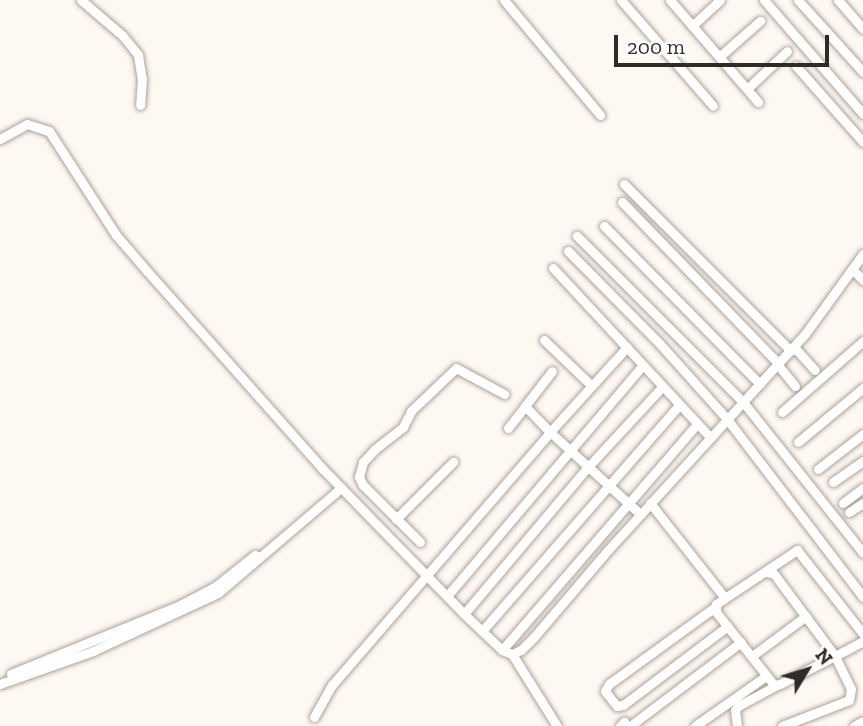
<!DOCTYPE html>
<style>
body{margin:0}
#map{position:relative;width:863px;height:726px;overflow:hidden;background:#fef8f2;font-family:"Zilla Slab",serif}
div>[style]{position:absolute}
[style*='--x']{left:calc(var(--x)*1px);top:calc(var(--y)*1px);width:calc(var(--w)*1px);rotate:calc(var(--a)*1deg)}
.roads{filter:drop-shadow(0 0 2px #aba29a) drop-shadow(0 0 2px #aba29a)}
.minor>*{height:9px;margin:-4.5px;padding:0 4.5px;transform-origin:4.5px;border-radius:4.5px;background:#fff}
span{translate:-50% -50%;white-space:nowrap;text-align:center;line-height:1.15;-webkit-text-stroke:7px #fff;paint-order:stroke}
.north{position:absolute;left:772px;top:635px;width:70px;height:70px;-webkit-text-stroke:5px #fff;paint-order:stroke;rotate:52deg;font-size:19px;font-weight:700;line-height:28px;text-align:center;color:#2f2c28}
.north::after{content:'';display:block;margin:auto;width:24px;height:32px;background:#2f2c28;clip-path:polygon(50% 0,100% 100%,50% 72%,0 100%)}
.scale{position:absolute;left:614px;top:35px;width:215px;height:32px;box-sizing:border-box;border:4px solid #2f2c28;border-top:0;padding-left:9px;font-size:21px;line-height:24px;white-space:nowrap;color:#2f2c28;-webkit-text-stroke:5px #fff;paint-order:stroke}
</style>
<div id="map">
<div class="roads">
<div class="minor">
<div style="--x:81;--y:0;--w:54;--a:40.5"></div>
<div style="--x:122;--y:35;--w:26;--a:51"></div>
<div style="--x:138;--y:55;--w:24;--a:81"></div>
<div style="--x:142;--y:79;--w:26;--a:94"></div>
<div style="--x:504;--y:0;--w:150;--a:50.1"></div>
<div style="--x:621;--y:0;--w:140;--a:49"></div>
<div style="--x:670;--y:0;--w:135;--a:49.2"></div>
<div style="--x:764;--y:0;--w:151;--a:49"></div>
<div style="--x:798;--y:0;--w:97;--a:47.9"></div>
<div style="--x:838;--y:0;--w:38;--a:49"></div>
<div style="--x:692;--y:26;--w:38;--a:-43"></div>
<div style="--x:719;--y:57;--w:55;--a:-41.3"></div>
<div style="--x:796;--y:66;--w:101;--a:48.6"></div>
<div style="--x:747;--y:89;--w:55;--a:-43.5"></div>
<div style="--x:0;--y:139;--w:31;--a:-29"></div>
<div style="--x:27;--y:124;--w:23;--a:18"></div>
<div style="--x:49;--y:131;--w:124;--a:57.2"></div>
<div style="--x:116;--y:235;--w:48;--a:49.3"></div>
<div style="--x:147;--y:271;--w:264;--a:48.4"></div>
<div style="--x:322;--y:468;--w:204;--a:45.8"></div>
<div style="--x:464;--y:614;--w:52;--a:43.5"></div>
<div style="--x:502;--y:650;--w:11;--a:22"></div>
<div style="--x:512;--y:654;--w:85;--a:58"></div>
<div style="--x:624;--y:184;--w:236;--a:45"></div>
<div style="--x:622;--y:202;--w:226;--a:45.9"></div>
<div style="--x:604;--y:226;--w:222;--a:45.4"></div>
<div style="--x:568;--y:251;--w:131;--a:45.3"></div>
<div style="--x:660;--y:344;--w:101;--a:48.2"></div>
<div style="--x:727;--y:419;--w:224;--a:52.6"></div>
<div style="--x:863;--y:254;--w:99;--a:125.9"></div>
<div style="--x:805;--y:334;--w:92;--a:132.4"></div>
<div style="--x:743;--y:402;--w:193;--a:51.5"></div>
<div style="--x:553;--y:268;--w:231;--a:47.1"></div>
<div style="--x:852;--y:269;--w:16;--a:45"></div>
<div style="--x:544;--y:340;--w:66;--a:43.8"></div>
<div style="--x:627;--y:347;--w:115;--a:132.2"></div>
<div style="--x:550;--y:432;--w:122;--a:42.3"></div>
<div style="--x:794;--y:347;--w:31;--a:48"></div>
<div style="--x:778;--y:365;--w:27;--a:51"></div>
<div style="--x:782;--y:412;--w:108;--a:-41.2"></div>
<div style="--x:508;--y:428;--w:28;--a:-52"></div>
<div style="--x:798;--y:442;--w:85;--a:-39.7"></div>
<div style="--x:818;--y:469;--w:57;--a:-37.9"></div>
<div style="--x:833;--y:482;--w:37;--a:-35"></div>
<div style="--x:650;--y:503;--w:121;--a:51.7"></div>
<div style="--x:725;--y:598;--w:87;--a:-33.7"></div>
<div style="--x:797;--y:550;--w:107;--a:51.8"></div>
<div style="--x:843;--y:503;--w:25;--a:-37"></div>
<div style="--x:849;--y:512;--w:17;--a:-33"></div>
<div style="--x:396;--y:519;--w:81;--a:-45"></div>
<div style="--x:420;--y:542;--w:81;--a:-135"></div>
<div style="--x:363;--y:485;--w:9;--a:-117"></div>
<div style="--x:359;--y:477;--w:16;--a:-75"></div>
<div style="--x:363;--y:462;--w:18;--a:-47"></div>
<div style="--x:375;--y:449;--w:36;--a:-38"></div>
<div style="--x:403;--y:427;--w:18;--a:-63"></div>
<div style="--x:411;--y:411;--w:62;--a:-43.7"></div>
<div style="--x:456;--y:368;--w:55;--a:28.4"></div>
<div style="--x:447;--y:596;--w:302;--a:-49.7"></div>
<div style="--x:725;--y:598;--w:11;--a:146"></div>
<div style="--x:716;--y:604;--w:8;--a:90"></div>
<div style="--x:716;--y:612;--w:93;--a:51.5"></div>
<div style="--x:774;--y:685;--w:6;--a:-9"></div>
<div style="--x:780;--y:684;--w:62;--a:-27"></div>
<div style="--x:835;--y:656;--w:102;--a:-126.6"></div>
<div style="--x:774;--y:574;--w:7;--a:-164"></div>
<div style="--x:715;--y:607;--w:131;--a:144"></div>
<div style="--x:609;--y:684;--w:8;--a:120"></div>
<div style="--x:605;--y:691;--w:5;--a:53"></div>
<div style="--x:608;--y:695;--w:14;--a:51"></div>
<div style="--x:617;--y:706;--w:6;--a:-9"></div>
<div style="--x:623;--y:705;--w:131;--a:-37"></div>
<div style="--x:464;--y:614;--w:191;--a:-49.9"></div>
<div style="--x:587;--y:468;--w:110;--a:-47.2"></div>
<div style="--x:482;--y:631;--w:300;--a:-48.9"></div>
<div style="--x:502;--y:650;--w:298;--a:-49.2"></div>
<div style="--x:512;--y:654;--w:10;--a:-24"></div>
<div style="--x:521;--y:650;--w:18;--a:-45"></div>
<div style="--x:534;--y:637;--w:114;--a:-49.6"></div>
<div style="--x:608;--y:550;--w:200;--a:-47.6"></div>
<div style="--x:743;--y:402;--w:235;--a:-135"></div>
<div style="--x:752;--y:656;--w:67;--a:-36.5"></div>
<div style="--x:11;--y:674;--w:183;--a:-22.2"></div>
<div style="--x:180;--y:605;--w:41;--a:-27.8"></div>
<div style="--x:216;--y:586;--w:50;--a:-38.5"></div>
<div style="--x:0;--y:684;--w:99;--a:-19.5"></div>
<div style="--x:93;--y:651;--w:138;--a:-24.9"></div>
<div style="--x:218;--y:593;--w:162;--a:-40.5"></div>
<div style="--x:314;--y:717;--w:37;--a:-61"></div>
<div style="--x:332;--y:685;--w:334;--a:-49.2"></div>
<div style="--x:550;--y:432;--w:36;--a:-134"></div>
<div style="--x:525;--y:406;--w:44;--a:-52.4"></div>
<div style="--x:620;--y:726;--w:6;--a:-45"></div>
<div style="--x:630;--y:726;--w:139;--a:-37.1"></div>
<div style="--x:695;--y:726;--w:87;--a:-35.2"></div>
<div style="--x:737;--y:726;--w:16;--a:-97"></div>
<div style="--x:735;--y:710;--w:5;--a:-53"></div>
<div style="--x:738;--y:706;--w:44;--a:-28.3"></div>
<div style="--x:782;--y:726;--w:72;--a:-21.2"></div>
<div style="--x:849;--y:700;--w:11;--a:-80"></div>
<div style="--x:851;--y:689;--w:37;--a:-116"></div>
<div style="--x:835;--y:656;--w:32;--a:-28"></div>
<div style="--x:854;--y:726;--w:10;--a:-29"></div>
</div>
</div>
<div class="north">N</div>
<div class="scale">200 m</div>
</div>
